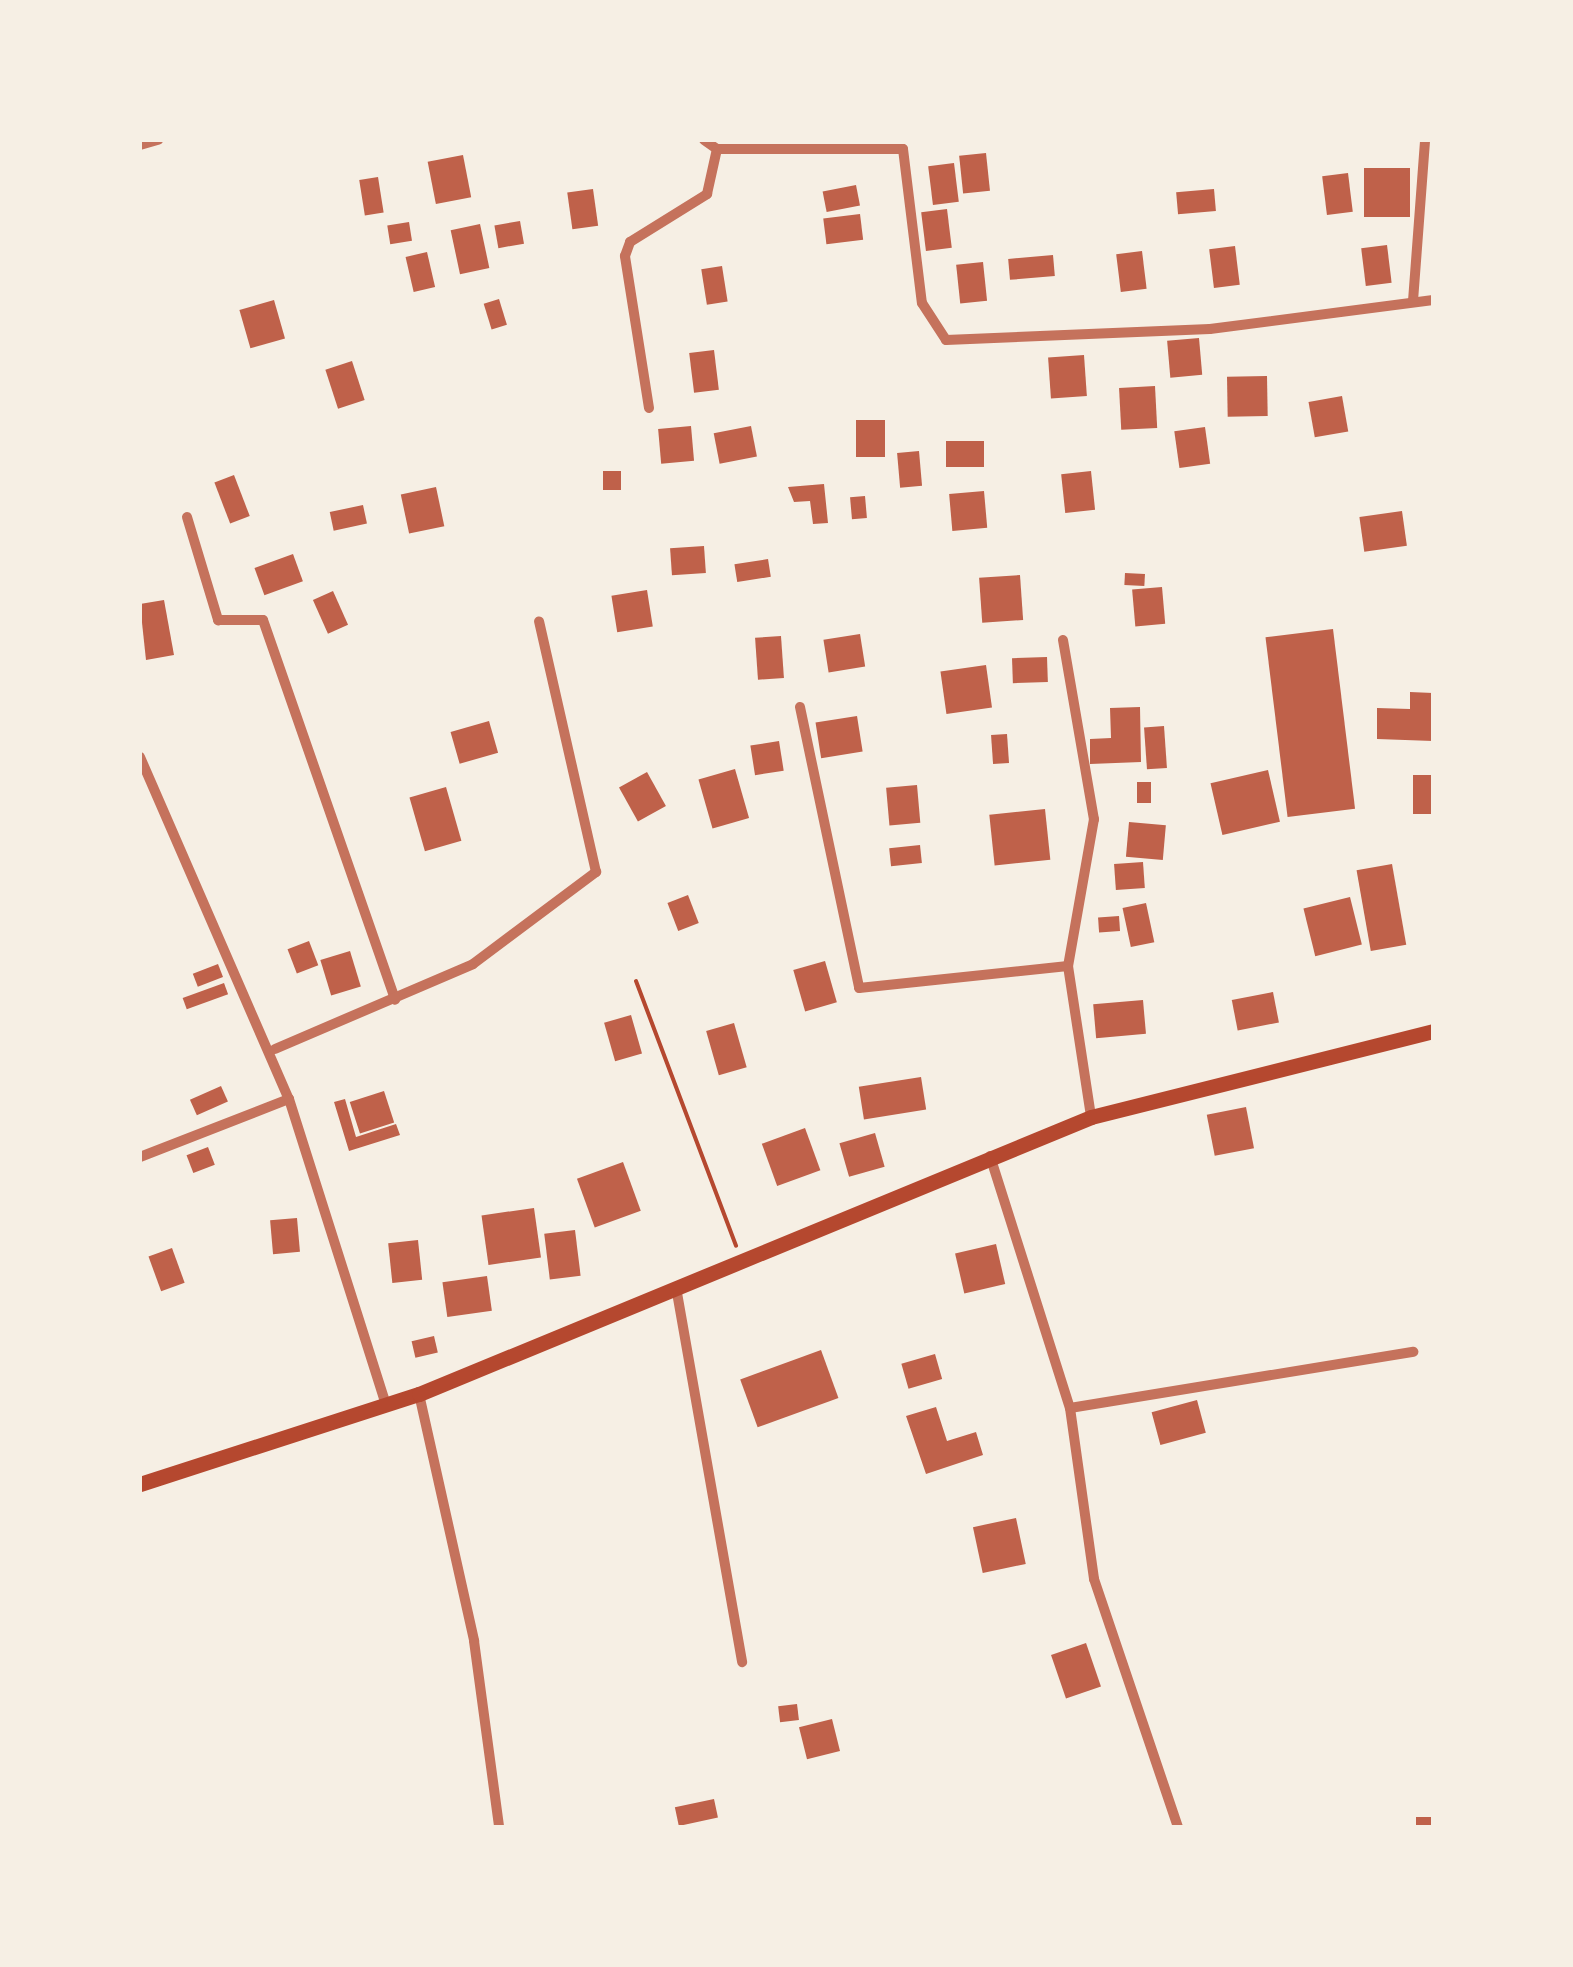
<!DOCTYPE html>
<style>
body{margin:0}
#map{position:relative;width:1573px;height:1967px;overflow:hidden;background:#f6efe4;font-family:"Fira Sans Condensed",sans-serif}
div>[style]{position:absolute}
[style*='--x']{left:calc(var(--x)*1px);top:calc(var(--y)*1px);width:calc(var(--w)*1px);rotate:calc(var(--a)*1deg)}
.building>*{inset:0;background:#bf614a;transform-origin:0 0}
.path>*{height:4px;margin:-2px;padding:0 2px;transform-origin:2px;border-radius:2px;background:#b5482f}
.minor>*{height:10px;margin:-5px;padding:0 5px;transform-origin:5px;border-radius:5px;background:#c5725c}
.primary>*{height:15px;margin:-7.5px;padding:0 7.5px;transform-origin:7.5px;border-radius:7.5px;background:#b5482f}
span{translate:-50% -50%;white-space:nowrap;text-align:center;line-height:1.15;-webkit-text-stroke:8px #f6efe4;paint-order:stroke}
.frame{position:absolute;inset:0;border:142px solid #f6efe4;pointer-events:none}
</style>
<div id="map">
<div class="building">
<div style="left:986px;top:153px;width:38px;height:27px;rotate:84deg"></div>
<div style="left:463px;top:155px;width:43px;height:36px;rotate:79deg"></div>
<div style="left:954px;top:163px;width:39px;height:26px;rotate:83deg"></div>
<div style="left:1364px;top:168px;width:46px;height:49px"></div>
<div style="left:1348px;top:173px;width:39px;height:26px;rotate:83deg"></div>
<div style="left:378px;top:177px;width:36px;height:19px;rotate:81deg"></div>
<div style="left:856px;top:185px;width:21px;height:34px;rotate:79deg"></div>
<div style="left:593px;top:189px;width:37px;height:26px;rotate:82deg"></div>
<div style="left:1214px;top:189px;width:22px;height:38px;rotate:85deg"></div>
<div style="left:947px;top:209px;width:39px;height:26px;rotate:83deg"></div>
<div style="left:860px;top:214px;width:26px;height:37px;rotate:83deg"></div>
<div style="left:520px;top:221px;width:23px;height:26px;rotate:80deg"></div>
<div style="left:409px;top:222px;width:19px;height:22px;rotate:81deg"></div>
<div style="left:480px;top:224px;width:45px;height:30px;rotate:78deg"></div>
<div style="left:1387px;top:245px;width:38px;height:26px;rotate:83deg"></div>
<div style="left:1235px;top:246px;width:39px;height:26px;rotate:83deg"></div>
<div style="left:1142px;top:251px;width:38px;height:26px;rotate:83deg"></div>
<div style="left:427px;top:252px;width:36px;height:22px;rotate:77deg"></div>
<div style="left:1053px;top:255px;width:21px;height:45px;rotate:85deg"></div>
<div style="left:983px;top:262px;width:39px;height:27px;rotate:84deg"></div>
<div style="left:722px;top:266px;width:36px;height:21px;rotate:81deg"></div>
<div style="left:499px;top:299px;width:27px;height:16px;rotate:73deg"></div>
<div style="left:274px;top:300px;width:40px;height:36px;rotate:74deg"></div>
<div style="left:1199px;top:338px;width:37px;height:32px;rotate:85deg"></div>
<div style="left:714px;top:350px;width:40px;height:25px;rotate:83deg"></div>
<div style="left:1084px;top:355px;width:41px;height:36px;rotate:86deg"></div>
<div style="left:352px;top:361px;width:41px;height:28px;rotate:72deg"></div>
<div style="left:1267px;top:376px;width:40px;height:40px;rotate:89deg"></div>
<div style="left:1155px;top:386px;width:42px;height:36px;rotate:87deg"></div>
<div style="left:1342px;top:396px;width:36px;height:34px;rotate:80deg"></div>
<div style="left:856px;top:420px;width:29px;height:37px"></div>
<div style="left:691px;top:426px;width:35px;height:33px;rotate:85deg"></div>
<div style="left:751px;top:426px;width:31px;height:38px;rotate:79deg"></div>
<div style="left:1205px;top:427px;width:37px;height:31px;rotate:82deg"></div>
<div style="left:946px;top:441px;width:38px;height:26px"></div>
<div style="left:919px;top:451px;width:35px;height:22px;rotate:85deg"></div>
<div style="left:603px;top:471px;width:18px;height:19px"></div>
<div style="left:1091px;top:471px;width:39px;height:30px;rotate:84deg"></div>
<div style="left:234px;top:475px;width:44px;height:21px;rotate:69deg"></div>
<div style="clip-path:polygon(824px 484px,828px 523px,813px 524px,810px 501px,794px 502px,788px 487px)"></div>
<div style="left:436px;top:487px;width:40px;height:36px;rotate:78deg"></div>
<div style="left:984px;top:491px;width:37px;height:35px;rotate:85deg"></div>
<div style="left:865px;top:496px;width:22px;height:15px;rotate:85deg"></div>
<div style="left:363px;top:505px;width:19px;height:34px;rotate:78deg"></div>
<div style="left:1402px;top:511px;width:35px;height:43px;rotate:82deg"></div>
<div style="left:704px;top:546px;width:27px;height:34px;rotate:86deg"></div>
<div style="left:293px;top:554px;width:29px;height:41px;rotate:70deg"></div>
<div style="left:768px;top:559px;width:18px;height:34px;rotate:81deg"></div>
<div style="left:1125px;top:573px;width:20px;height:12px;rotate:3deg"></div>
<div style="left:1020px;top:575px;width:45px;height:41px;rotate:86deg"></div>
<div style="left:1162px;top:587px;width:37px;height:30px;rotate:85deg"></div>
<div style="left:647px;top:590px;width:37px;height:36px;rotate:81deg"></div>
<div style="left:333px;top:591px;width:37px;height:22px;rotate:66deg"></div>
<div style="clip-path:polygon(164px 600px,174px 655px,146px 660px,140px 604px)"></div>
<div style="left:1333px;top:629px;width:181px;height:68px;rotate:83deg"></div>
<div style="left:860px;top:634px;width:33px;height:37px;rotate:81deg"></div>
<div style="left:781px;top:636px;width:42px;height:26px;rotate:86deg"></div>
<div style="left:1047px;top:657px;width:25px;height:35px;rotate:88deg"></div>
<div style="left:986px;top:665px;width:43px;height:46px;rotate:82deg"></div>
<div style="clip-path:polygon(1410px 692px,1433px 693px,1433px 741px,1377px 739px,1377px 708px,1410px 709px)"></div>
<div style="clip-path:polygon(1140px 707px,1141px 762px,1090px 764px,1090px 739px,1111px 738px,1110px 708px)"></div>
<div style="left:857px;top:716px;width:36px;height:42px;rotate:81deg"></div>
<div style="left:489px;top:721px;width:33px;height:40px;rotate:74deg"></div>
<div style="left:1164px;top:726px;width:42px;height:20px;rotate:86deg"></div>
<div style="left:1007px;top:734px;width:29px;height:16px;rotate:86deg"></div>
<div style="left:779px;top:741px;width:30px;height:29px;rotate:81deg"></div>
<div style="left:735px;top:769px;width:51px;height:38px;rotate:74deg"></div>
<div style="left:1268px;top:770px;width:53px;height:59px;rotate:77deg"></div>
<div style="left:647px;top:772px;width:39px;height:32px;rotate:61deg"></div>
<div style="left:1433px;top:775px;width:39px;height:20px;rotate:90deg"></div>
<div style="left:1137px;top:782px;width:14px;height:21px"></div>
<div style="left:917px;top:785px;width:38px;height:31px;rotate:85deg"></div>
<div style="left:446px;top:787px;width:56px;height:38px;rotate:74deg"></div>
<div style="left:1045px;top:809px;width:51px;height:56px;rotate:84deg"></div>
<div style="left:1129px;top:822px;width:37px;height:35px;rotate:5deg"></div>
<div style="left:920px;top:845px;width:18px;height:31px;rotate:84deg"></div>
<div style="left:1143px;top:862px;width:26px;height:29px;rotate:86deg"></div>
<div style="left:1392px;top:864px;width:82px;height:36px;rotate:80deg"></div>
<div style="left:688px;top:895px;width:30px;height:22px;rotate:69deg"></div>
<div style="left:1350px;top:897px;width:49px;height:48px;rotate:76deg"></div>
<div style="left:1146px;top:903px;width:40px;height:24px;rotate:78deg"></div>
<div style="left:1119px;top:916px;width:15px;height:21px;rotate:86deg"></div>
<div style="left:309px;top:941px;width:26px;height:23px;rotate:69deg"></div>
<div style="left:350px;top:951px;width:37px;height:31px;rotate:73deg"></div>
<div style="left:825px;top:961px;width:43px;height:33px;rotate:74deg"></div>
<div style="left:218px;top:964px;width:14px;height:27px;rotate:69deg"></div>
<div style="left:224px;top:983px;width:12px;height:44px;rotate:70deg"></div>
<div style="left:1273px;top:992px;width:31px;height:42px;rotate:79deg"></div>
<div style="left:1143px;top:1000px;width:34px;height:50px;rotate:85deg"></div>
<div style="left:631px;top:1015px;width:40px;height:28px;rotate:74deg"></div>
<div style="left:734px;top:1023px;width:46px;height:29px;rotate:74deg"></div>
<div style="left:921px;top:1077px;width:33px;height:63px;rotate:81deg"></div>
<div style="left:221px;top:1086px;width:17px;height:34px;rotate:66deg"></div>
<div style="left:384px;top:1091px;width:33px;height:36px;rotate:72deg"></div>
<div style="clip-path:polygon(345px 1099px,356px 1137px,396px 1124px,400px 1135px,349px 1151px,334px 1102px)"></div>
<div style="left:1246px;top:1107px;width:42px;height:40px;rotate:79deg"></div>
<div style="left:805px;top:1128px;width:45px;height:46px;rotate:70deg"></div>
<div style="left:875px;top:1133px;width:35px;height:37px;rotate:74deg"></div>
<div style="left:208px;top:1147px;width:19px;height:23px;rotate:69deg"></div>
<div style="left:623px;top:1162px;width:52px;height:49px;rotate:70deg"></div>
<div style="left:534px;top:1208px;width:50px;height:53px;rotate:82deg"></div>
<div style="left:297px;top:1218px;width:34px;height:27px;rotate:85deg"></div>
<div style="left:575px;top:1230px;width:46px;height:31px;rotate:83deg"></div>
<div style="left:418px;top:1240px;width:40px;height:30px;rotate:84deg"></div>
<div style="left:996px;top:1244px;width:41px;height:42px;rotate:77deg"></div>
<div style="left:172px;top:1248px;width:37px;height:25px;rotate:70deg"></div>
<div style="left:487px;top:1276px;width:35px;height:45px;rotate:82deg"></div>
<div style="left:434px;top:1336px;width:17px;height:23px;rotate:77deg"></div>
<div style="left:821px;top:1350px;width:51px;height:86px;rotate:70deg"></div>
<div style="left:935px;top:1354px;width:26px;height:35px;rotate:74deg"></div>
<div style="left:1197px;top:1400px;width:34px;height:47px;rotate:75deg"></div>
<div style="clip-path:polygon(936px 1407px,947px 1441px,976px 1432px,983px 1455px,926px 1474px,906px 1416px)"></div>
<div style="left:1016px;top:1518px;width:47px;height:44px;rotate:78deg"></div>
<div style="left:1086px;top:1643px;width:46px;height:37px;rotate:71deg"></div>
<div style="left:797px;top:1704px;width:16px;height:19px;rotate:83deg"></div>
<div style="left:832px;top:1719px;width:33px;height:34px;rotate:76deg"></div>
<div style="left:714px;top:1799px;width:19px;height:40px;rotate:78deg"></div>
<div style="left:1433px;top:1817px;width:10px;height:17px;rotate:90deg"></div>
</div>
<div class="path">
<div style="--x:636;--y:981;--w:283;--a:69.3"></div>
</div>
<div class="minor">
<div style="--x:704;--y:140;--w:16;--a:35"></div>
<div style="--x:717;--y:149;--w:186;--a:0"></div>
<div style="--x:903;--y:149;--w:155;--a:83"></div>
<div style="--x:922;--y:303;--w:44;--a:57"></div>
<div style="--x:946;--y:340;--w:264;--a:-2.4"></div>
<div style="--x:1210;--y:329;--w:225;--a:-7.4"></div>
<div style="--x:140;--y:145;--w:19;--a:-16"></div>
<div style="--x:1413;--y:301;--w:161;--a:-85.7"></div>
<div style="--x:649;--y:408;--w:154;--a:-99"></div>
<div style="--x:625;--y:256;--w:15;--a:-70"></div>
<div style="--x:630;--y:242;--w:91;--a:-31.9"></div>
<div style="--x:707;--y:194;--w:46;--a:-77.5"></div>
<div style="--x:187;--y:517;--w:108;--a:73.2"></div>
<div style="--x:218;--y:620;--w:45;--a:0"></div>
<div style="--x:263;--y:620;--w:402;--a:70.8"></div>
<div style="--x:1063;--y:640;--w:182;--a:80.2"></div>
<div style="--x:1094;--y:819;--w:149;--a:100"></div>
<div style="--x:1068;--y:966;--w:153;--a:81.3"></div>
<div style="--x:800;--y:707;--w:287;--a:78.1"></div>
<div style="--x:859;--y:988;--w:210;--a:-6"></div>
<div style="--x:140;--y:757;--w:373;--a:66.5"></div>
<div style="--x:275;--y:1049;--w:215;--a:-23.2"></div>
<div style="--x:473;--y:964;--w:154;--a:-36.8"></div>
<div style="--x:596;--y:872;--w:257;--a:-102.8"></div>
<div style="--x:990;--y:1156;--w:264;--a:72.4"></div>
<div style="--x:1070;--y:1408;--w:173;--a:82"></div>
<div style="--x:1094;--y:1579;--w:262;--a:71.3"></div>
<div style="--x:140;--y:1157;--w:160;--a:-21.3"></div>
<div style="--x:289;--y:1099;--w:318;--a:72.4"></div>
<div style="--x:676;--y:1287;--w:381;--a:80"></div>
<div style="--x:419;--y:1394;--w:253;--a:77.4"></div>
<div style="--x:474;--y:1641;--w:188;--a:82.3"></div>
<div style="--x:1070;--y:1408;--w:348;--a:-9.3"></div>
</div>
<div class="primary">
<div style="--x:140;--y:1484;--w:293;--a:-17.9"></div>
<div style="--x:419;--y:1394;--w:727;--a:-22.4"></div>
<div style="--x:1091;--y:1117;--w:353;--a:-14.1"></div>
</div>
<div class="frame"></div>
</div>
